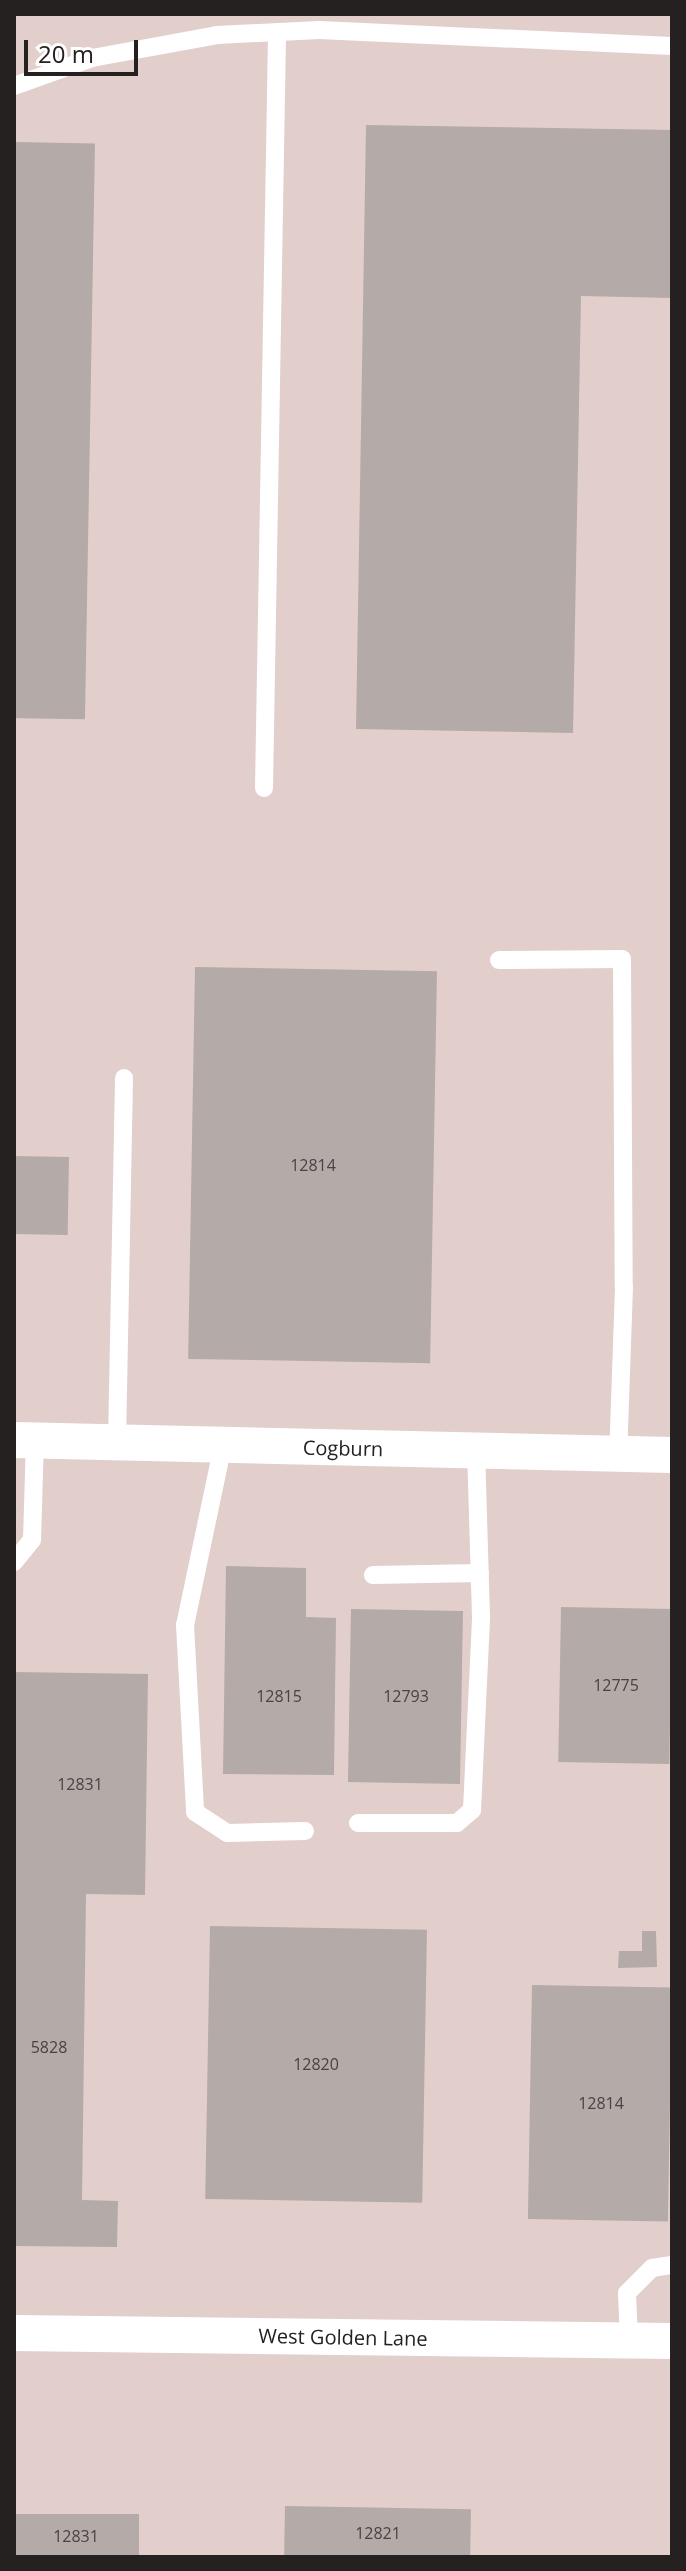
<!DOCTYPE html>
<style>
body{margin:0}
#map{position:relative;width:686px;height:2571px;overflow:hidden;background:#e8dedb;font-family:"Open Sans",sans-serif}
div>[style]{position:absolute}
[style*='--x']{left:calc(var(--x)*1px);top:calc(var(--y)*1px);width:calc(var(--w)*1px);rotate:calc(var(--a)*1deg)}
.built>*{inset:0;background:#e2cfcb;transform-origin:0 0}
.building>*{inset:0;background:#b4aaa7;transform-origin:0 0}
.service>*{height:18px;margin:-9px;padding:0 9px;transform-origin:9px;border-radius:9px;background:#fff}
.minor>*{height:36px;margin:-18px;padding:0 18px;transform-origin:18px;border-radius:18px;background:#fff}
span{translate:-50% -50%;white-space:nowrap;text-align:center;line-height:1.15;-webkit-text-stroke:7px #fff;paint-order:stroke}
.number-label{font-size:16px;color:#494342}
.number-label span{-webkit-text-stroke-width:0}
.street-label{font-size:20px;color:#252120}
.frame{position:absolute;inset:0;border:16px solid #252120;pointer-events:none}
.scale{position:absolute;left:24px;top:40px;width:114px;height:36px;box-sizing:border-box;border:4px solid #252120;border-top:0;padding-left:10px;font-size:24px;line-height:28px;white-space:nowrap;color:#252120;-webkit-text-stroke:6px #fff;paint-order:stroke}
</style>
<div id="map">
<div class="built">
<div style="left:14px;top:14px;width:658px;height:2543px"></div>
</div>
<div class="building">
<div style="clip-path:polygon(366px 125px,672px 130px,672px 298px,581px 296px,573px 733px,356px 729px)"></div>
<div style="left:14px;top:142px;width:81px;height:576px;rotate:1deg"></div>
<div style="left:195px;top:967px;width:242px;height:392px;rotate:1deg"></div>
<div style="left:14px;top:1156px;width:55px;height:78px;rotate:1deg"></div>
<div style="clip-path:polygon(226px 1566px,306px 1568px,306px 1617px,336px 1618px,334px 1775px,223px 1774px)"></div>
<div style="left:561px;top:1607px;width:111px;height:155px;rotate:1deg"></div>
<div style="left:351px;top:1609px;width:112px;height:173px;rotate:1deg"></div>
<div style="clip-path:polygon(14px 1672px,148px 1674px,145px 1895px,86px 1894px,82px 2200px,118px 2201px,117px 2247px,14px 2246px)"></div>
<div style="left:210px;top:1926px;width:217px;height:273px;rotate:1deg"></div>
<div style="clip-path:polygon(642px 1931px,656px 1931px,657px 1967px,618px 1968px,619px 1951px,642px 1951px)"></div>
<div style="left:532px;top:1985px;width:140px;height:234px;rotate:1deg"></div>
<div style="left:285px;top:2506px;width:186px;height:51px;rotate:1deg"></div>
<div style="left:14px;top:2514px;width:125px;height:43px"></div>
</div>
<div class="service">
<div style="--x:14;--y:86;--w:83;--a:-19.7"></div>
<div style="--x:92;--y:58;--w:127;--a:-10.4"></div>
<div style="--x:217;--y:35;--w:102;--a:-2.8"></div>
<div style="--x:319;--y:30;--w:353;--a:2.6"></div>
<div style="--x:264;--y:788;--w:756;--a:-89.01"></div>
<div style="--x:499;--y:960;--w:123;--a:-0.5"></div>
<div style="--x:622;--y:959;--w:328;--a:89.7"></div>
<div style="--x:624;--y:1287;--w:168;--a:92"></div>
<div style="--x:117;--y:1443;--w:365;--a:-88.9"></div>
<div style="--x:223;--y:1445;--w:184;--a:101.9"></div>
<div style="--x:185;--y:1625;--w:187;--a:86.9"></div>
<div style="--x:195;--y:1812;--w:38;--a:33"></div>
<div style="--x:227;--y:1833;--w:78;--a:-1.5"></div>
<div style="--x:14;--y:1562;--w:28;--a:-51"></div>
<div style="--x:32;--y:1540;--w:99;--a:-88.3"></div>
<div style="--x:373;--y:1575;--w:107;--a:-1.1"></div>
<div style="--x:358;--y:1823;--w:99;--a:0"></div>
<div style="--x:457;--y:1823;--w:20;--a:-41"></div>
<div style="--x:472;--y:1810;--w:193;--a:-87.3"></div>
<div style="--x:481;--y:1617;--w:166;--a:-91.7"></div>
<div style="--x:629;--y:2341;--w:48;--a:-92.4"></div>
<div style="--x:627;--y:2293;--w:35;--a:-45"></div>
<div style="--x:652;--y:2268;--w:20;--a:-9"></div>
</div>
<div class="minor">
<div style="--x:14;--y:1440;--w:658;--a:1.31"></div>
<div style="--x:14;--y:2333;--w:658;--a:0.7"></div>
</div>
<div class="number-label">
<span style="left:313px;top:1165px">12814</span>
<span style="left:616px;top:1685px">12775</span>
<span style="left:279px;top:1696px">12815</span>
<span style="left:406px;top:1696px">12793</span>
<span style="left:80px;top:1784px">12831</span>
<span style="left:49px;top:2047px">5828</span>
<span style="left:316px;top:2064px">12820</span>
<span style="left:601px;top:2103px">12814</span>
<span style="left:378px;top:2533px">12821</span>
<span style="left:76px;top:2536px">12831</span>
</div>
<div class="street-label">
<span style="left:343px;top:1448px;rotate:1deg">Cogburn</span>
<span style="left:343px;top:2337px;rotate:1deg">West Golden Lane</span>
</div>
<div class="frame"></div>
<div class="scale">20 m</div>
</div>
